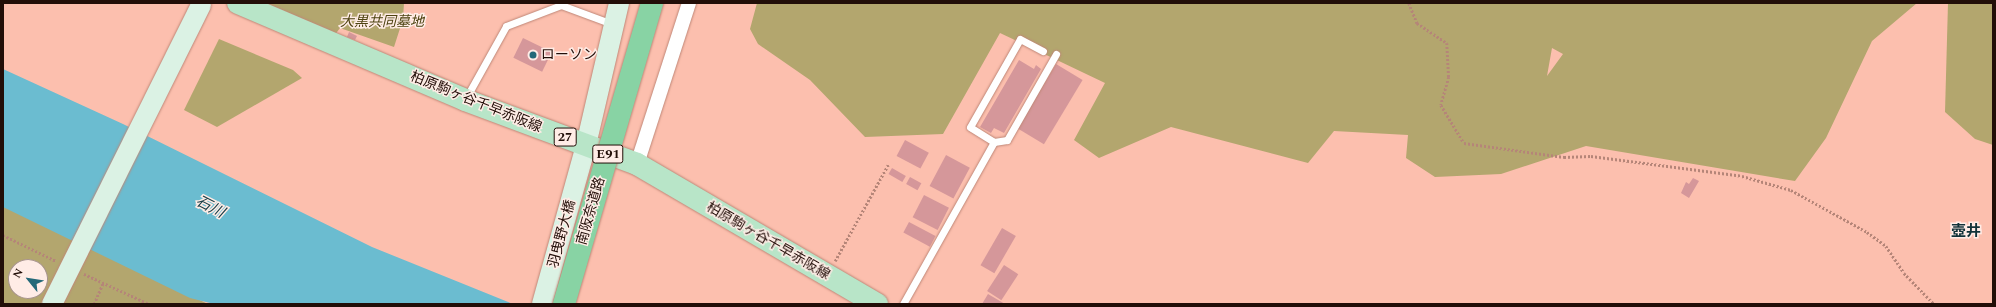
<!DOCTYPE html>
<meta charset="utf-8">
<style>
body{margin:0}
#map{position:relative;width:1996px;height:307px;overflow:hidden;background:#fcbfae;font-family:Spectral,"Noto Sans JP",serif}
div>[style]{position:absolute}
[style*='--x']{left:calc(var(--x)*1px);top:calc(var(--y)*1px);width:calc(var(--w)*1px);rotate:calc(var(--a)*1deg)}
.green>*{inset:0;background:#b3a66e}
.water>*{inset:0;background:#6bbcd0}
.building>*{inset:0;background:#d5979a;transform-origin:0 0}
.path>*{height:2.5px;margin-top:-1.25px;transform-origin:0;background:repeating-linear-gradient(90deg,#b58578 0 2px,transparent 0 4px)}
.roads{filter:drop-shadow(0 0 1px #bf8777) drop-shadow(0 0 1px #bf8777)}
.lane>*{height:7px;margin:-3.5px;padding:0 3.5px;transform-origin:3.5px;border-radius:3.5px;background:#fff}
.street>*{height:14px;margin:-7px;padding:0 7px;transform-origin:7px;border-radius:7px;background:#fff}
.secondary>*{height:20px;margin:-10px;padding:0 10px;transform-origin:10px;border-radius:10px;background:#dbf2e4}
.primary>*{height:22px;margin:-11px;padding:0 11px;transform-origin:11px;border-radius:11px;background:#b8e5c8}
.bridges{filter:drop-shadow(0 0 1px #bf8777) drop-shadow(0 0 1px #bf8777)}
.secondary-bridge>*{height:20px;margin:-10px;padding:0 10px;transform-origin:10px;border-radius:10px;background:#dbf2e4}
.highway-bridge>*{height:22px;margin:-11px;padding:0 11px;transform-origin:11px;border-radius:11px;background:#88d3a4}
.dots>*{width:11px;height:11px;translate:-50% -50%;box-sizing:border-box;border:2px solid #ffece6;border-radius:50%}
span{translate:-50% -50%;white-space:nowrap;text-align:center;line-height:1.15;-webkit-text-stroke:3px #ffece6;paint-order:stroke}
.shield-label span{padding:1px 3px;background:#ffece6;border:1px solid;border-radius:3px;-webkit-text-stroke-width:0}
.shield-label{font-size:13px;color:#220e08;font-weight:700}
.park-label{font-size:14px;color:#4d4210;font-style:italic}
.poi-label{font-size:14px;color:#220e08}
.left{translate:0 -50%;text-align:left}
.street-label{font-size:14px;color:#220e08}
.water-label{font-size:15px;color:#1a4049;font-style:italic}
.neighbourhood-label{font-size:15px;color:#113239;font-weight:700}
.frame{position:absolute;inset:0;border:4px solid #220e08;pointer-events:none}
.north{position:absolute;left:8px;top:259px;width:40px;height:40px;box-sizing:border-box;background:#ffece6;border:1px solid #a7938d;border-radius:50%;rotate:300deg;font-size:11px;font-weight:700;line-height:16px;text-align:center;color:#220e08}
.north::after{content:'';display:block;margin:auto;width:14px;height:18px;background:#246979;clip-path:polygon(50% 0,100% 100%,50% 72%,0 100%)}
</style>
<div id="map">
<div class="green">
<div style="clip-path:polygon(262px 3px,404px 3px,403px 19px,394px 47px,340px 28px,334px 36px)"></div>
<div style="clip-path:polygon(evenodd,757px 3px,1917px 3px,1872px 41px,1826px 138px,1795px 181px,1586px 146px,1501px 174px,1435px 177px,1406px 158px,1408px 135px,1334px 131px,1308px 163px,1171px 127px,1099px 158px,1074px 140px,1105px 83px,1000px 33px,943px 134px,865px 137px,810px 80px,758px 44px,750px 29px,757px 3px,1552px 48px,1563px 54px,1547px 76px,1552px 48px)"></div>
<div style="clip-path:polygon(1948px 3px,1993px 3px,1993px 145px,1975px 139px,1945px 112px)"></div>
<div style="clip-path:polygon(219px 39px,293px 70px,302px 78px,217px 127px,184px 110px)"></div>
<div style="clip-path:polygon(evenodd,3px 205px,208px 304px,3px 304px,3px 205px,16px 267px,40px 267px,40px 291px,16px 291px,16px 267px)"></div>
</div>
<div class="water">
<div style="clip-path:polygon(3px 69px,123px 124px,372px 247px,513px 304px,214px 304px,190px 298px,3px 207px)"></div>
</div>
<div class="building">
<div style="clip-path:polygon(349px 32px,357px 36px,355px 40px,347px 37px)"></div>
<div style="left:523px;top:38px;width:32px;height:22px;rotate:26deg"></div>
<div style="clip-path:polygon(1019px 60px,1034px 69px,1036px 65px,1041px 69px,1004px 133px,994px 128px,991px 133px,980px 127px)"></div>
<div style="left:1056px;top:64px;width:31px;height:75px;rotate:31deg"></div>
<div style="left:905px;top:140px;width:27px;height:18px;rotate:28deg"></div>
<div style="left:946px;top:155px;width:27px;height:35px;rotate:28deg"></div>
<div style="left:892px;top:168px;width:16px;height:7px;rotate:30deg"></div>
<div style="left:910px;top:177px;width:13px;height:8px;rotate:29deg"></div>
<div style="clip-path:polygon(1693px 178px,1699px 181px,1689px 198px,1681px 193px,1686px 182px,1689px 184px)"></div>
<div style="left:924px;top:195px;width:28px;height:25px;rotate:27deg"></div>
<div style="left:909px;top:222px;width:30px;height:12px;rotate:28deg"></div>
<div style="left:1002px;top:228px;width:16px;height:43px;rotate:30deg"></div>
<div style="left:1004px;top:265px;width:17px;height:31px;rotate:33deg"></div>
<div style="clip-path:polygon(988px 294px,1005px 304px,982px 304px)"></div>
</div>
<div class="path">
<div style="--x:1409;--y:3;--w:22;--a:68"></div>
<div style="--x:1417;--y:23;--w:36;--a:34"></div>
<div style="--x:1447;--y:43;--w:34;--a:87"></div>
<div style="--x:1449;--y:77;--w:29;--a:106"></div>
<div style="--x:1441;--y:105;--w:44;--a:58.8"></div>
<div style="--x:1464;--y:143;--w:101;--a:8"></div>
<div style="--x:1564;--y:157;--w:27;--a:-2"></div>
<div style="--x:1591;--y:156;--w:152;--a:7.5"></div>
<div style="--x:1742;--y:176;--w:51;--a:15.9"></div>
<div style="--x:1791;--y:190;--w:87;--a:28.9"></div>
<div style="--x:1867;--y:232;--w:24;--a:36"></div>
<div style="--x:1886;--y:246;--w:32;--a:56"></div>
<div style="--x:1904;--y:273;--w:43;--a:45.9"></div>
<div style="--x:3;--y:235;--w:59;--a:26.1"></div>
<div style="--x:835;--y:261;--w:110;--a:-61.1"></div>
<div style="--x:84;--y:274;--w:72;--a:24.8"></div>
<div style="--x:94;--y:304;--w:23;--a:-67"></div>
</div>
<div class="roads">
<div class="lane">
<div style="--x:466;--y:98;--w:82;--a:-60.9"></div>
<div style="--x:506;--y:26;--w:59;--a:-20.9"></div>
<div style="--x:561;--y:5;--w:54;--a:20.4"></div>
<div style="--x:994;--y:142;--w:13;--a:-9"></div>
<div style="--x:1007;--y:140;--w:99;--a:-60.3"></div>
<div style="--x:903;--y:304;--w:186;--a:-60.7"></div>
<div style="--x:994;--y:142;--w:28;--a:-148"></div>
<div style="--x:970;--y:127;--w:101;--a:-60.4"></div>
<div style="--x:1020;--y:39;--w:26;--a:28"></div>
</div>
<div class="street">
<div style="--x:637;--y:164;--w:169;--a:-72.1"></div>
</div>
<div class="secondary">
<div style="--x:542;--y:304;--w:165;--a:-74.5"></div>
<div style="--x:586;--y:145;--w:146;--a:-76.9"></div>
</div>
<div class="primary">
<div style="--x:238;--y:3;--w:247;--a:23.1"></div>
<div style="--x:465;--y:100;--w:184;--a:20.4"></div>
<div style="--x:637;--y:164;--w:278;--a:30.3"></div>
</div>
</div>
<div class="bridges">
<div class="secondary-bridge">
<div style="--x:52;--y:304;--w:334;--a:-63.5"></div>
</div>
<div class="highway-bridge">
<div style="--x:564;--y:304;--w:314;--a:-73.7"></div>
</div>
</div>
<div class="dots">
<div style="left:533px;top:55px;background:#246979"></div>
</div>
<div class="shield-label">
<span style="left:565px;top:137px">27</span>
<span style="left:608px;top:154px">E91</span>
</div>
<div class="park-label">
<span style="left:382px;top:22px">大黒共同墓地</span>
</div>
<div class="poi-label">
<span class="left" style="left:541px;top:55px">ローソン</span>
</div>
<div class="street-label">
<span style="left:476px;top:102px;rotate:22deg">柏原駒ヶ谷千早赤阪線</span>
<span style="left:591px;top:211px;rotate:-74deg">南阪奈道路</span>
<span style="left:562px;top:234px;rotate:-75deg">羽曳野大橋</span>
<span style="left:768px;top:241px;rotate:30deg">柏原駒ヶ谷千早赤阪線</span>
</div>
<div class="water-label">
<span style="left:210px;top:207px;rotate:27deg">石川</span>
</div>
<div class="neighbourhood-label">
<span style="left:1966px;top:232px">壺井</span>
</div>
<div class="frame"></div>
<div class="north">N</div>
</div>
